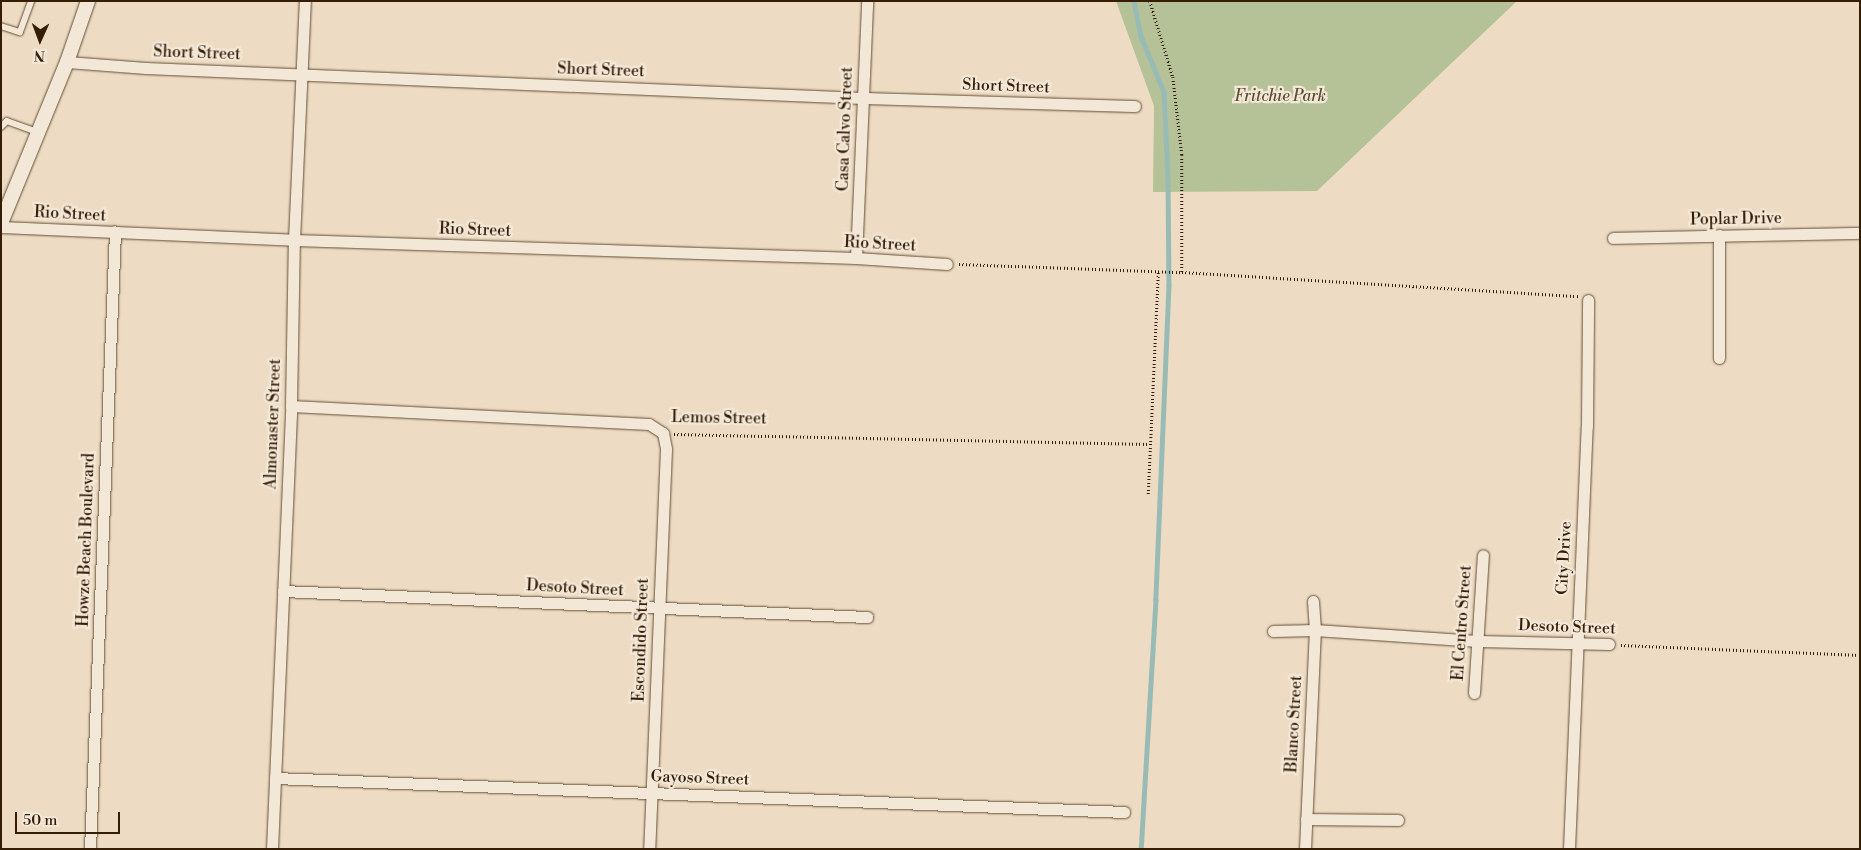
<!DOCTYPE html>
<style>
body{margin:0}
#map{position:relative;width:1861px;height:850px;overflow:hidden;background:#eddcc3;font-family:"Libre Bodoni",serif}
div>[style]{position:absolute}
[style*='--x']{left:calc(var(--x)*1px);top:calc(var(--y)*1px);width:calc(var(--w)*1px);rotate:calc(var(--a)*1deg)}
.green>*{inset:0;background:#b5c196}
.stream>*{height:4.5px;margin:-2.25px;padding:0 2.25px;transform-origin:2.25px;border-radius:2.25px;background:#99bbb6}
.path>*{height:2.5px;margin-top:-1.25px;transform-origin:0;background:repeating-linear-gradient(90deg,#361d06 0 1px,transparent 0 3.5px)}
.roads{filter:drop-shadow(0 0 1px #644d35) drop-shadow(0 0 1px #644d35)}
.service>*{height:5.5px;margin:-2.75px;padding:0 2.75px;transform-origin:2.75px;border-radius:2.75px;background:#f3e8d8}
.minor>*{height:11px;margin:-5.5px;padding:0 5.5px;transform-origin:5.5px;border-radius:5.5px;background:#f3e8d8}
.tertiary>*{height:14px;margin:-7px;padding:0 7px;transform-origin:7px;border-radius:7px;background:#f3e8d8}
span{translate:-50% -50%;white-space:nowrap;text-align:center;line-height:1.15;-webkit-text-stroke:4.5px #f3e8d8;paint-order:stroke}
.street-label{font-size:16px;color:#361d06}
.park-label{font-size:16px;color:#5c4e31;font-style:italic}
.frame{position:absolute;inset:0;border:2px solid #361d06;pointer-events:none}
.north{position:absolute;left:15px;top:15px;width:50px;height:50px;-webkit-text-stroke:4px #f3e8d8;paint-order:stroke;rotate:182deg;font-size:14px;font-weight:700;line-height:20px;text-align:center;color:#361d06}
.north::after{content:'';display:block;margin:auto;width:18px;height:22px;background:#361d06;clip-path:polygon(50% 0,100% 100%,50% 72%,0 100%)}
.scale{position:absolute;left:15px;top:812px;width:105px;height:22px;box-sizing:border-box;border:2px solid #361d06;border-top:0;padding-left:6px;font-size:15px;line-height:18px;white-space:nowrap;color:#361d06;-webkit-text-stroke:4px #f3e8d8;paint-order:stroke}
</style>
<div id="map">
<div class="green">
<div style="clip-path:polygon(1116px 1px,1517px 1px,1317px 191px,1153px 192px,1154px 106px)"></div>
</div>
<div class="stream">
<div style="--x:1134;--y:1;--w:36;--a:79"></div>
<div style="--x:1141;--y:36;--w:61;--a:67.7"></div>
<div style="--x:1164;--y:92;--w:84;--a:87.3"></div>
<div style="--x:1168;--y:176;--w:109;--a:89.5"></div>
<div style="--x:1169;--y:285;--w:315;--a:92.4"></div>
<div style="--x:1156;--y:600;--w:249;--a:93.4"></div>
</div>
<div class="path">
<div style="--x:1150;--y:1;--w:79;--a:73.2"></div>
<div style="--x:1173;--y:77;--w:79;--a:83.4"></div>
<div style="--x:1182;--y:155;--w:117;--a:90"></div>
<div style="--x:959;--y:264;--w:223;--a:2.1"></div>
<div style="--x:1182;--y:272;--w:397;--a:3.5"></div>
<div style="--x:674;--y:434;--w:476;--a:1.2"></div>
<div style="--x:1148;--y:494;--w:223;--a:-87.4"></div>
<div style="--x:1621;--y:645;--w:239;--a:2.4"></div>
</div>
<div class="roads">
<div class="service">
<div style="--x:1;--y:26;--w:20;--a:18"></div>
<div style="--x:20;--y:32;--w:33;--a:-70"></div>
<div style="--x:1;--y:127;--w:8;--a:-45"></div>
<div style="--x:7;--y:121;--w:33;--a:20"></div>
</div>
<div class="minor">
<div style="--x:67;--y:62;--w:79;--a:4.3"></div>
<div style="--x:146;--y:68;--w:717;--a:2.4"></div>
<div style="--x:862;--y:98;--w:273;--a:1.7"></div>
<div style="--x:1;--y:227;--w:293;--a:2.5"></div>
<div style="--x:294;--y:240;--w:562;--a:1.83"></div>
<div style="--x:856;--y:258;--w:91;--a:3.8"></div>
<div style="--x:1719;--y:235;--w:123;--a:90"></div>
<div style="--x:1613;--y:238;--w:247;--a:-1.2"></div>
<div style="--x:856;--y:258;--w:257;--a:-87.5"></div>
<div style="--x:291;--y:406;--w:358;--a:2.9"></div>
<div style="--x:649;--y:424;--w:17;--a:33"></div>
<div style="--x:663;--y:433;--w:16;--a:79"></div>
<div style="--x:666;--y:449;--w:400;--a:92.4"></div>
<div style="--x:283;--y:591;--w:585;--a:2.55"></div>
<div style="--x:1273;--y:631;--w:42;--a:-1.4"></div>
<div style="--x:1315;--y:630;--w:163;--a:3.9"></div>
<div style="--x:1478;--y:641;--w:131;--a:1.3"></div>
<div style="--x:1474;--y:693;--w:138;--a:-86.3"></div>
<div style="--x:275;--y:778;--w:850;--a:2.29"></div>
<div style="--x:1306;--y:819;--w:92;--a:0.6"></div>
<div style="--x:90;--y:849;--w:618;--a:-87.68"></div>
<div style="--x:272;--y:849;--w:443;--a:-87.5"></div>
<div style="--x:291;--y:406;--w:166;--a:-89"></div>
<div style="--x:294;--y:240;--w:239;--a:-87.4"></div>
<div style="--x:1305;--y:849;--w:219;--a:-87.4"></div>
<div style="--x:1315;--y:630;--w:29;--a:-94"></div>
<div style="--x:1569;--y:849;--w:423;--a:-87.6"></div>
<div style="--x:1587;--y:426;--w:126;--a:-89.5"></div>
</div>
<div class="tertiary">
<div style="--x:1;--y:223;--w:174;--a:-67.7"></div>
<div style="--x:67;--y:62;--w:65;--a:-71"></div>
</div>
</div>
<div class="street-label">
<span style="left:197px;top:53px;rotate:2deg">Short Street</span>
<span style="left:601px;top:70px;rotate:2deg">Short Street</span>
<span style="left:1006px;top:86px;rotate:2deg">Short Street</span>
<span style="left:845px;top:129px;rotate:-88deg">Casa Calvo Street</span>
<span style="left:70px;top:214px;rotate:3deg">Rio Street</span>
<span style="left:1736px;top:219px;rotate:-1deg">Poplar Drive</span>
<span style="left:475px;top:230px;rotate:2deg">Rio Street</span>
<span style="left:880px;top:244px;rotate:3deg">Rio Street</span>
<span style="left:719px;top:418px;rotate:1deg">Lemos Street</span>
<span style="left:273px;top:424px;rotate:-88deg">Almonaster Street</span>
<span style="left:86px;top:540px;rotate:-88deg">Howze Beach Boulevard</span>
<span style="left:1564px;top:558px;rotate:-87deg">City Drive</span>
<span style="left:575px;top:588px;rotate:3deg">Desoto Street</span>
<span style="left:1462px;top:623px;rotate:-86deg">El Centro Street</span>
<span style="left:1567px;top:627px;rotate:2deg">Desoto Street</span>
<span style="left:641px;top:640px;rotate:-88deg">Escondido Street</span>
<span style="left:1294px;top:724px;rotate:-87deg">Blanco Street</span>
<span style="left:700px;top:778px;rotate:2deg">Gayoso Street</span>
</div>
<div class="park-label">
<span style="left:1280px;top:96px">Fritchie Park</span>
</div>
<div class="frame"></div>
<div class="north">N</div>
<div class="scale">50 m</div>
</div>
